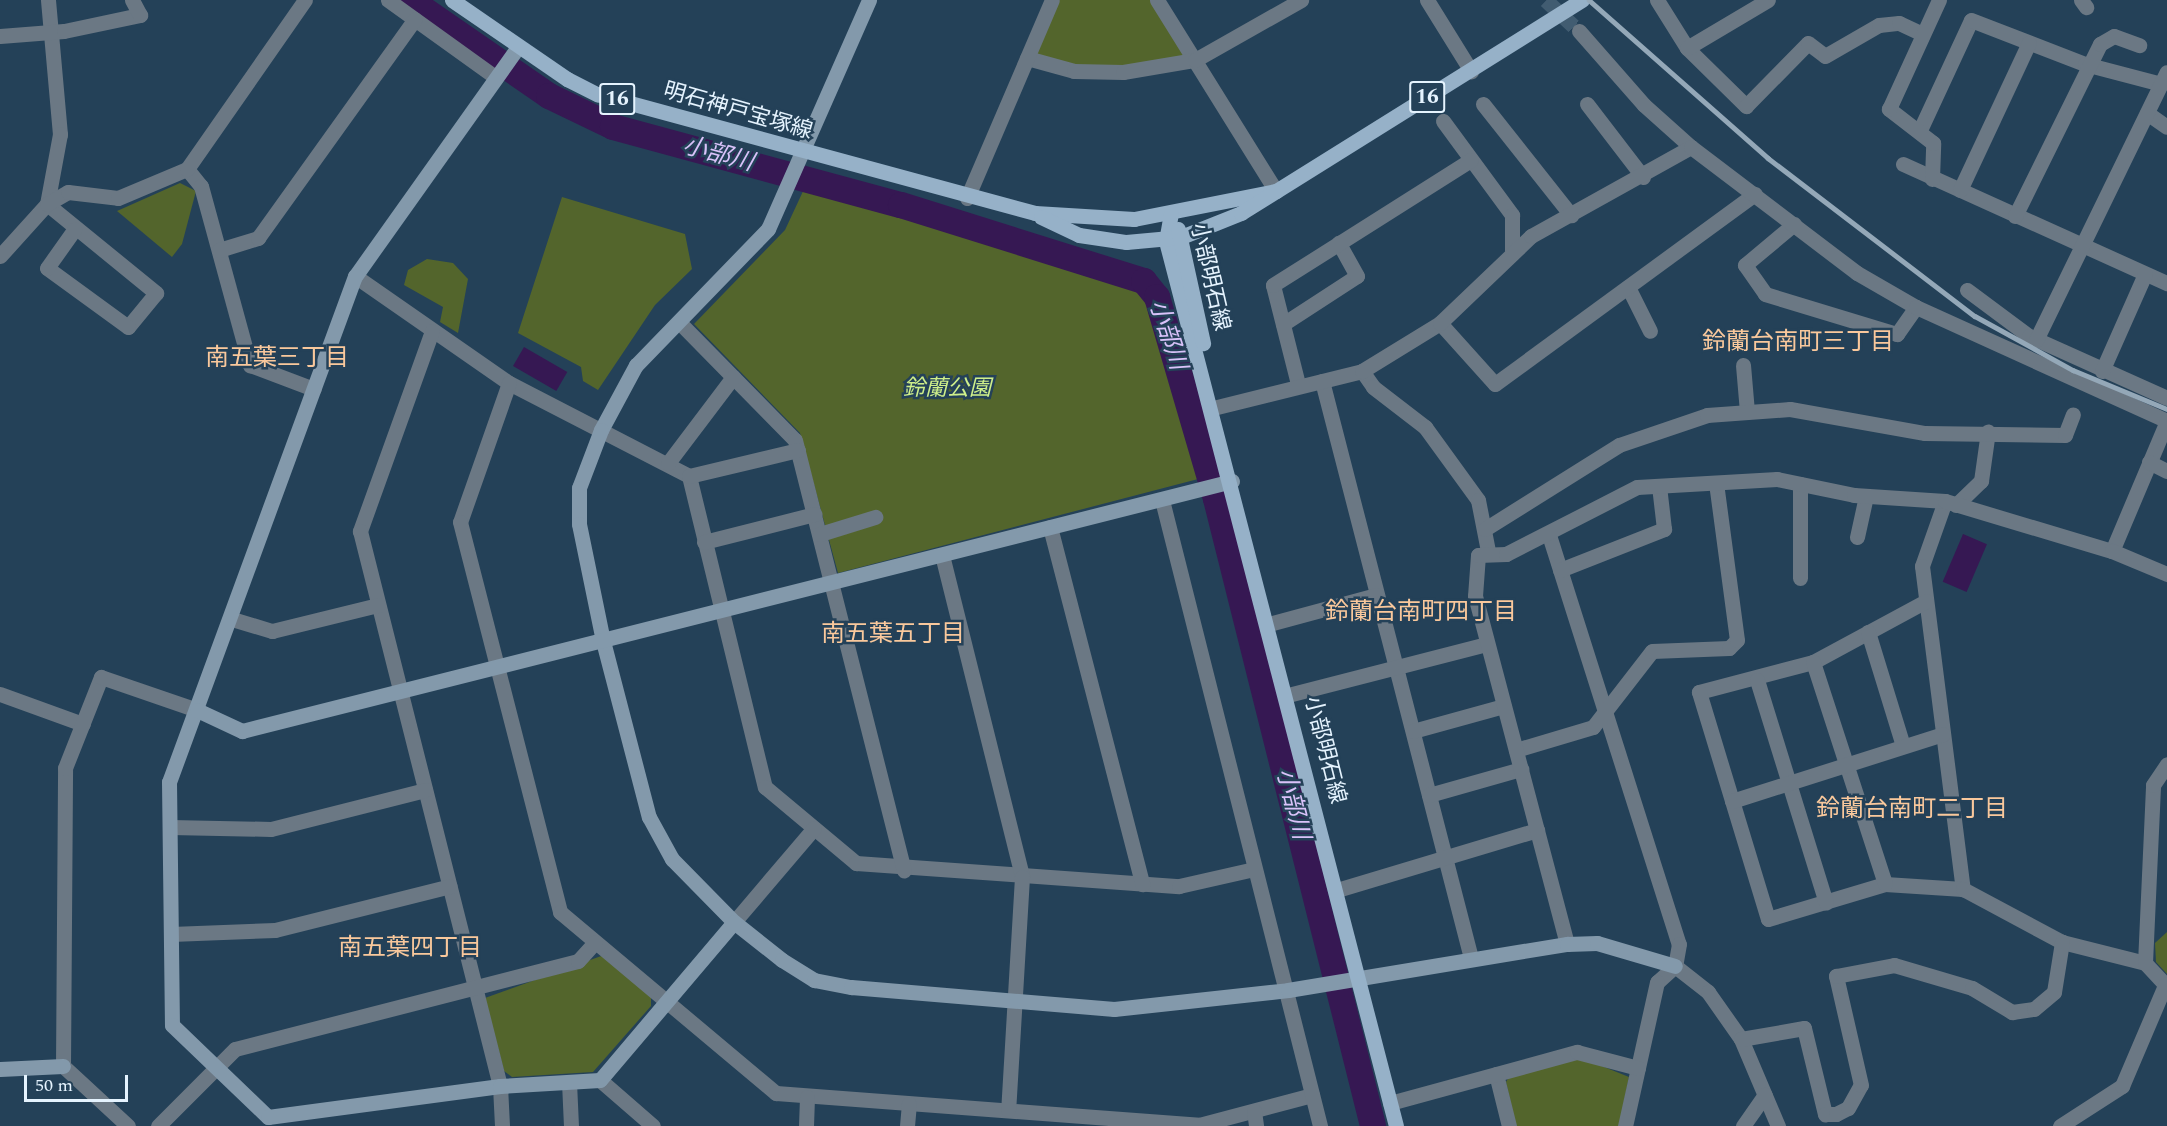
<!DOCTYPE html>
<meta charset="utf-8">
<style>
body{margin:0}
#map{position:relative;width:2167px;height:1126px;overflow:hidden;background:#244158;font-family:Spectral,"Noto Sans JP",serif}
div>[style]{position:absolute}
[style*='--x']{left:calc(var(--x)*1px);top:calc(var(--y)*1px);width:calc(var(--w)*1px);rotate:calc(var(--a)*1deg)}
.green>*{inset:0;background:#53652c}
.water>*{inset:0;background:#361853;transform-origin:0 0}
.river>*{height:26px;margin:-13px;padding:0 13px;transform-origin:13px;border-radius:13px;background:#361853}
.street-tunnel>*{height:15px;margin-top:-7.5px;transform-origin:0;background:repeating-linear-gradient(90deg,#415c71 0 15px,transparent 0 23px)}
.street>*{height:15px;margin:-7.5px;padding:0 7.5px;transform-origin:7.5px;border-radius:7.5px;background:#6b7884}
.secondary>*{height:15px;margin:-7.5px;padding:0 7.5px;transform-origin:7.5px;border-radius:7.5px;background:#8399ab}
.primary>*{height:15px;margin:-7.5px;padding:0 7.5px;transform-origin:7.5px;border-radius:7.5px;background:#96b1c8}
.rail>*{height:4.5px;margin:-2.25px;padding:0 2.25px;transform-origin:2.25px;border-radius:2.25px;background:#94a8b8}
span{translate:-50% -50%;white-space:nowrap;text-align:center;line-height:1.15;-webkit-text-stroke:5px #244158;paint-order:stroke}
.shield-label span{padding:2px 4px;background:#244158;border:2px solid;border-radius:4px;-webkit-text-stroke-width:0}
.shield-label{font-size:21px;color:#e5f3fe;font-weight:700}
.street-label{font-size:22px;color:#e5f3fe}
.park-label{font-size:22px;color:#cfef8a;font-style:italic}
.water-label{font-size:24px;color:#d9c2f9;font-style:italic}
.neighbourhood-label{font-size:24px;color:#f9c89c}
.scale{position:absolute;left:24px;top:1075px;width:104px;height:27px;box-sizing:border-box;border:3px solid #e5f3fe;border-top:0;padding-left:8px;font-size:18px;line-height:21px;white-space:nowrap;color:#e5f3fe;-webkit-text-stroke:4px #244158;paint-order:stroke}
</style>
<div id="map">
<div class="green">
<div style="clip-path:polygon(1052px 0,1157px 0,1195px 60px,1123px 72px,1027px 58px)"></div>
<div style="clip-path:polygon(180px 183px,196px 191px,182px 244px,172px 257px,117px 211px)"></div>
<div style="clip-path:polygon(805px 187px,1140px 285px,1152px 301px,1202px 478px,838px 573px,800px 433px,694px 324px,785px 230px)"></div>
<div style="clip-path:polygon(562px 197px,685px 234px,692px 269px,655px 305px,598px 390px,583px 381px,581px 367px,518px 333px)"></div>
<div style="clip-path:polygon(427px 259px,453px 263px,468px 279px,458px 333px,440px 322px,443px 307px,404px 285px,408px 270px)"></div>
<div style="clip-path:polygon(2167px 932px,2167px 974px,2156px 962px,2155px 943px)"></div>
<div style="clip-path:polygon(604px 955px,651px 996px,651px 1006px,593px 1072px,512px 1077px,504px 1071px,485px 998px)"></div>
<div style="clip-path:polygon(1582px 1058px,1629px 1077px,1619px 1126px,1516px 1126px,1506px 1082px,1510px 1075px)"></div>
</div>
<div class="water">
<div style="left:524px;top:347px;width:50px;height:22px;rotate:30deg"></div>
<div style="left:1963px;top:534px;width:26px;height:52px;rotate:23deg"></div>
</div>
<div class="river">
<div style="--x:410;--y:0;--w:169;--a:34.6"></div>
<div style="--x:549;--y:96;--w:71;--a:25.8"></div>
<div style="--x:613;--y:127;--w:298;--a:15.2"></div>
<div style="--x:901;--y:205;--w:255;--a:17.4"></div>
<div style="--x:1144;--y:281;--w:21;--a:51"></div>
<div style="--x:1157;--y:297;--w:210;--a:73.7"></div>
<div style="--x:1216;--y:499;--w:646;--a:75.94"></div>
</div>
<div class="street-tunnel">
<div style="--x:1546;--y:0;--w:45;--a:43.2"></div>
</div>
<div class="street">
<div style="--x:48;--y:0;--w:135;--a:84.9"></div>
<div style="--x:60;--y:134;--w:71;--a:100.5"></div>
<div style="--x:47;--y:204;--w:141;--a:39.2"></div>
<div style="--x:156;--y:293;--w:44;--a:129.5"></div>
<div style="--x:128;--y:327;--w:100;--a:-143.9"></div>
<div style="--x:47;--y:268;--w:47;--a:-54.6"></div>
<div style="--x:388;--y:0;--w:132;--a:35.7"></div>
<div style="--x:1157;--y:0;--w:225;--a:58.1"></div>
<div style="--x:1427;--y:0;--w:84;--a:58.2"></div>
<div style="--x:1657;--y:0;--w:57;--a:58"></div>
<div style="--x:1687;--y:48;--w:83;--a:44.5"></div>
<div style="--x:1746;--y:106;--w:88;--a:-45.5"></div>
<div style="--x:1808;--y:43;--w:21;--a:37"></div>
<div style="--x:1825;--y:56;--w:62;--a:-29.9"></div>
<div style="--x:1879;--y:25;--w:20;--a:-6"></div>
<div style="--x:1899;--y:23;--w:26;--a:25"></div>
<div style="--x:2081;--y:0;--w:9;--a:54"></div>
<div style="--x:1579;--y:31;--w:98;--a:48.7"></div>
<div style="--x:1644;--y:105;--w:63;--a:41.8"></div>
<div style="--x:0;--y:36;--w:64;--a:-4.5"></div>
<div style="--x:64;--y:31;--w:78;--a:-11.9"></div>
<div style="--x:140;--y:15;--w:17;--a:-118"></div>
<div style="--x:1687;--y:48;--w:94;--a:-30.7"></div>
<div style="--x:1027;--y:58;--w:49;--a:15.5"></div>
<div style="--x:1074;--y:71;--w:49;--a:1.2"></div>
<div style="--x:1123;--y:72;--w:73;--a:-9.5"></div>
<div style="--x:1195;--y:60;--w:122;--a:-29.5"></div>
<div style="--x:1483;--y:104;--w:142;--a:51.6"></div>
<div style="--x:1587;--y:104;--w:92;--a:52.5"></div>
<div style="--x:2147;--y:113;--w:24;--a:35"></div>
<div style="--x:1443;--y:121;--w:117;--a:53.7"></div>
<div style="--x:1512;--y:215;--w:39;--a:90"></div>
<div style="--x:1920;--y:130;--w:121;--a:-65.1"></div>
<div style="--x:1971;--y:20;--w:122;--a:21.1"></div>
<div style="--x:2085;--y:64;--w:79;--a:14.7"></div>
<div style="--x:1903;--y:164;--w:290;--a:24.3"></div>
<div style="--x:187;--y:169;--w:22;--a:51"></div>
<div style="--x:201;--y:186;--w:186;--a:74.7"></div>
<div style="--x:250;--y:365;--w:68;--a:20.6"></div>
<div style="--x:1932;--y:179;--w:36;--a:-88"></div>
<div style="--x:1933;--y:143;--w:56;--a:-142.3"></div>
<div style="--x:1889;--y:109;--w:120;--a:-65.4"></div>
<div style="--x:1960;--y:190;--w:162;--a:-64.9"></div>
<div style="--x:967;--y:198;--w:215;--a:-66.8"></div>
<div style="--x:2015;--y:216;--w:192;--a:-63.7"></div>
<div style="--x:2100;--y:44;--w:16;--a:-30"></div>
<div style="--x:2114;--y:36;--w:27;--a:20"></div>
<div style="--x:1794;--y:224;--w:64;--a:140.1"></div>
<div style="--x:1745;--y:265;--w:35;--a:55"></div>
<div style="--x:1765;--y:294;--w:138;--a:16.9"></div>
<div style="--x:1897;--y:334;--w:33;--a:-55"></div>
<div style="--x:219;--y:250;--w:41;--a:-17.1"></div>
<div style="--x:258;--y:238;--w:269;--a:-54.4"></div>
<div style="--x:0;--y:256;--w:70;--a:-47.9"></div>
<div style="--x:47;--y:204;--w:24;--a:-30"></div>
<div style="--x:68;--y:192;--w:50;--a:6.8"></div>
<div style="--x:118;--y:198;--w:75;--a:-22.8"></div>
<div style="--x:187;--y:169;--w:206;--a:-55.1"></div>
<div style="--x:355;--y:276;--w:188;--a:34.8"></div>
<div style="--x:509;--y:383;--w:203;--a:27.3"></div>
<div style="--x:689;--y:476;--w:320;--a:76.3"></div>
<div style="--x:765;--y:787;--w:119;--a:39.9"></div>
<div style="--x:856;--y:863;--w:324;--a:4.1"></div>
<div style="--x:1179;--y:886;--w:77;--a:-12.8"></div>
<div style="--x:1628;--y:287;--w:49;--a:63.4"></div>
<div style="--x:1967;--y:290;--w:77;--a:36.6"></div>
<div style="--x:2029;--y:336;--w:151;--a:24.2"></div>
<div style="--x:679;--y:322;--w:165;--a:45.5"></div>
<div style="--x:795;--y:440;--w:444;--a:75.8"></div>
<div style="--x:1440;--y:323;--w:82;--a:48"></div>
<div style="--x:1495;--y:384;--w:322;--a:-36.2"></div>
<div style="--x:1283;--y:324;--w:88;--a:-33"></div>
<div style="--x:1357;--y:276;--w:38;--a:-119"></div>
<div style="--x:432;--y:331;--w:213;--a:109.8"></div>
<div style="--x:360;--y:531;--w:572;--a:75.84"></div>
<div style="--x:500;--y:1086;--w:40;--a:87.1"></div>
<div style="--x:2036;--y:340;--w:298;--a:-64"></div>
<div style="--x:1743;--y:365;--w:47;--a:85.1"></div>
<div style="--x:1362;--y:371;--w:19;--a:55"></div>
<div style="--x:1373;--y:387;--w:66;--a:37.6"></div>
<div style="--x:1425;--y:427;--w:90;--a:54"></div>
<div style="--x:1478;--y:500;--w:52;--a:78.9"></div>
<div style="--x:2102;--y:371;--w:106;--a:-66.1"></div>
<div style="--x:1322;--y:381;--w:596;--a:75.52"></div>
<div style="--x:509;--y:383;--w:147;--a:109.4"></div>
<div style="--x:460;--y:522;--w:403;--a:75.6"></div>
<div style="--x:560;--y:912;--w:282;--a:40"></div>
<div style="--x:776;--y:1093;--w:424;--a:4.3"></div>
<div style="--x:1199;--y:1125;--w:117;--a:-14.9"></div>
<div style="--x:1298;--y:384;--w:102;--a:-104.2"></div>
<div style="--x:1273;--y:285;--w:234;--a:-32.3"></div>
<div style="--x:1213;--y:408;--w:154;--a:-13.9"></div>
<div style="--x:1362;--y:371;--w:92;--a:-31.6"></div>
<div style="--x:1440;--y:323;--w:126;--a:-43.7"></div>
<div style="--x:1531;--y:236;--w:183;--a:-29.1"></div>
<div style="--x:1691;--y:147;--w:208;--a:37.2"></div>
<div style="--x:1857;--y:273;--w:68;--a:30"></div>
<div style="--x:1916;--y:307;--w:276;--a:24.4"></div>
<div style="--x:2167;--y:421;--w:141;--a:112.9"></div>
<div style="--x:2149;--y:462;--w:20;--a:27"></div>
<div style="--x:668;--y:463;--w:108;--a:-52.9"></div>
<div style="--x:689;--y:476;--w:112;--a:-13.4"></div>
<div style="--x:1800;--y:484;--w:94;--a:90"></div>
<div style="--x:1162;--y:500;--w:646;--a:75.83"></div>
<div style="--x:1945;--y:501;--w:69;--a:109.5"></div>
<div style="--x:1922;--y:566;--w:326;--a:82.8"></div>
<div style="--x:1956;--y:505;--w:35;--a:-44"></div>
<div style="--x:1981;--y:481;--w:50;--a:-82"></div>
<div style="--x:1050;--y:527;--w:369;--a:75.5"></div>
<div style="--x:1485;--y:529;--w:158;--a:-32.1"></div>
<div style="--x:1619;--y:445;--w:93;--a:-18.8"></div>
<div style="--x:1707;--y:415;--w:83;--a:-4.1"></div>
<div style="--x:1790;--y:409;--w:137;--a:10.1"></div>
<div style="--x:1925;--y:433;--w:140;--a:0.8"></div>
<div style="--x:2065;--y:435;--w:22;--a:-69"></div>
<div style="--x:820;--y:534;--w:58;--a:-17.2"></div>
<div style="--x:1549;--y:535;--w:429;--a:72.4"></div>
<div style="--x:1679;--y:944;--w:22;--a:100"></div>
<div style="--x:1675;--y:966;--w:24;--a:138"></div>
<div style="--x:1657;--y:982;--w:148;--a:102.5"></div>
<div style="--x:1857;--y:537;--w:42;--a:-77.6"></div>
<div style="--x:704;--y:542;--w:114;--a:-14.2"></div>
<div style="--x:942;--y:555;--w:332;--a:76"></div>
<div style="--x:1022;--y:877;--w:233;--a:93.4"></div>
<div style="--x:1560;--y:570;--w:112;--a:-21.5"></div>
<div style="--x:1664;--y:529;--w:43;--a:-96.6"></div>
<div style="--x:1926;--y:601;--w:128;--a:151.6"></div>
<div style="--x:1813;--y:662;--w:118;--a:165.3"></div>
<div style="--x:1699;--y:692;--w:237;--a:73.1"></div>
<div style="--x:1768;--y:919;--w:122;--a:-16.7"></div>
<div style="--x:1885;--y:884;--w:78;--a:3.7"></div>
<div style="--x:1963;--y:889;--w:112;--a:28.2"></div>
<div style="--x:2062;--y:942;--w:86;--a:14.2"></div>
<div style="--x:2145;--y:963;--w:33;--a:47"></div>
<div style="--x:232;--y:619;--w:42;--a:16.7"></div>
<div style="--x:272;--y:631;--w:109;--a:-13.8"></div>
<div style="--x:1269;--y:624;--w:111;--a:-15.2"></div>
<div style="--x:1868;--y:632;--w:119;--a:72.9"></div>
<div style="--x:1813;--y:662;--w:233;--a:72"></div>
<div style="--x:1757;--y:680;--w:233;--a:72.8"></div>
<div style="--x:0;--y:694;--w:88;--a:19.9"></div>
<div style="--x:1288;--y:695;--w:205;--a:-14.4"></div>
<div style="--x:1413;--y:731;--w:94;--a:-15.4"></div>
<div style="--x:1516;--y:750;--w:80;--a:-16.6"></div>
<div style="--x:1593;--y:727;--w:96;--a:-52.2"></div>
<div style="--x:1652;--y:651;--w:77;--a:-2.2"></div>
<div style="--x:1729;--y:648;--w:11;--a:-45"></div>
<div style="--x:1737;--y:640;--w:158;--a:-97.6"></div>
<div style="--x:1429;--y:795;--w:96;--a:-15.8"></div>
<div style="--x:1732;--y:801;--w:221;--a:-17.6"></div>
<div style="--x:170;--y:827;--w:101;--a:1.1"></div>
<div style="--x:271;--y:829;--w:159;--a:-14.2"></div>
<div style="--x:1337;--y:890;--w:209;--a:-16.7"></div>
<div style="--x:734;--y:922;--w:123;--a:-49.6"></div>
<div style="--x:171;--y:934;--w:104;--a:-2.2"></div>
<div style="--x:275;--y:930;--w:180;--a:-14.1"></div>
<div style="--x:1567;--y:944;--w:360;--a:-104.8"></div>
<div style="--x:1475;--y:596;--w:41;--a:-85.8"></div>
<div style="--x:1478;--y:555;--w:28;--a:-2"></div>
<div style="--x:1506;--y:554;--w:147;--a:-27.1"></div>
<div style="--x:1637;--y:487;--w:140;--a:-3.3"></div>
<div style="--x:1777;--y:479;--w:79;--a:11.7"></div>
<div style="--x:1854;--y:495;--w:91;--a:3.8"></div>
<div style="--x:1945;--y:501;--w:174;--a:16.7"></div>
<div style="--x:2112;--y:551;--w:60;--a:22.7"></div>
<div style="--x:2145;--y:963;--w:178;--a:-87.4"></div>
<div style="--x:2153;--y:785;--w:25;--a:-56"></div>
<div style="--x:1675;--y:966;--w:42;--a:38.2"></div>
<div style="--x:1708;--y:992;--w:57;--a:54.9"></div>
<div style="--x:1741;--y:1039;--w:95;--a:67"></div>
<div style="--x:1741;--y:1039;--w:64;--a:-9.9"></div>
<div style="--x:1804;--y:1028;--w:89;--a:76.3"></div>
<div style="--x:1825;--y:1114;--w:11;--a:0"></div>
<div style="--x:1836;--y:1114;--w:13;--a:-27"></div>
<div style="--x:1848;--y:1108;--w:26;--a:-61"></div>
<div style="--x:1861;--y:1085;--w:112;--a:-102.9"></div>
<div style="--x:1836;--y:976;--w:59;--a:-10.7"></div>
<div style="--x:1894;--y:965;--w:81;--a:16.4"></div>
<div style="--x:1972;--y:988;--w:47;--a:31"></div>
<div style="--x:2012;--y:1012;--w:22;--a:-8"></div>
<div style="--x:2034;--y:1009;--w:26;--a:-40"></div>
<div style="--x:2054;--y:992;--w:51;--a:-80.9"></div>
<div style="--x:1496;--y:1074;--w:54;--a:76"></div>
<div style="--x:600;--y:1080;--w:70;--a:41"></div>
<div style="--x:569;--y:1082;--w:44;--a:87.4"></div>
<div style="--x:1390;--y:1103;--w:194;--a:-15.3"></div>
<div style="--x:1577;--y:1052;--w:63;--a:14.7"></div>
<div style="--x:1254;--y:1111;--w:15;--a:82"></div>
<div style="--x:128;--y:1126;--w:88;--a:-137.3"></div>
<div style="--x:63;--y:1066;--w:298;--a:-89.6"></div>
<div style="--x:65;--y:768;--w:98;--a:-68.4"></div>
<div style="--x:101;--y:677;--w:102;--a:19"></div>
<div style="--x:158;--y:1126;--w:109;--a:-45"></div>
<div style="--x:235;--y:1049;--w:354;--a:-14.4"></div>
<div style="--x:578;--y:961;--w:25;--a:-48"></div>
<div style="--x:806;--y:1126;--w:29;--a:-88"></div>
<div style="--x:907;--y:1126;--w:22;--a:-85"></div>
<div style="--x:1743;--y:1126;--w:38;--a:-55"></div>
<div style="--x:2060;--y:1126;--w:74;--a:-32.8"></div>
<div style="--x:2122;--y:1086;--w:110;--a:-66.9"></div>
</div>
<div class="secondary">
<div style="--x:869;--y:0;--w:250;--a:113.8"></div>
<div style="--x:768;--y:229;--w:190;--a:134.1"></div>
<div style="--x:636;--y:365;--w:74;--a:118.3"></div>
<div style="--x:601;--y:430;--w:62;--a:110.8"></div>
<div style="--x:579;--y:488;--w:36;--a:90"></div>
<div style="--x:579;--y:524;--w:119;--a:78.4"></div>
<div style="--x:603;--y:641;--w:182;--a:75.4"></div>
<div style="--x:649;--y:817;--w:48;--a:61.3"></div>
<div style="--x:672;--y:859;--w:88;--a:45.5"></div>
<div style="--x:734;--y:922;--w:61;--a:38.4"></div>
<div style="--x:782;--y:960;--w:38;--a:32"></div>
<div style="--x:814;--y:980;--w:38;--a:11"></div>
<div style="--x:851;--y:987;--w:264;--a:4.8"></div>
<div style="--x:1114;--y:1009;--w:175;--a:-6.2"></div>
<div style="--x:1288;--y:990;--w:283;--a:-9.4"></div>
<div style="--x:1567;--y:944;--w:30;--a:-2"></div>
<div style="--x:1597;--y:943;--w:81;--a:16.4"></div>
<div style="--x:518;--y:47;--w:281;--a:125.4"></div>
<div style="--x:355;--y:276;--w:539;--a:110.18"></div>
<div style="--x:169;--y:782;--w:243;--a:89.3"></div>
<div style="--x:172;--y:1025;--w:133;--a:43.8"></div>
<div style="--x:268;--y:1117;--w:234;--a:-7.6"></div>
<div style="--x:500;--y:1086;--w:100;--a:-3.4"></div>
<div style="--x:600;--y:1080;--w:207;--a:-49.7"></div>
<div style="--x:197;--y:710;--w:50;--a:25"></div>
<div style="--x:242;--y:731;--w:1021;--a:-14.17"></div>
<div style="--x:0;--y:1069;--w:63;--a:-2.7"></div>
</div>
<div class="primary">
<div style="--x:452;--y:0;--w:140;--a:34.5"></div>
<div style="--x:567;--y:79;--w:34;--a:27"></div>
<div style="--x:597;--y:94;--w:454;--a:15.2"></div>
<div style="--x:1035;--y:213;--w:99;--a:3.5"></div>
<div style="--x:1134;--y:219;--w:145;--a:-11.2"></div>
<div style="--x:1171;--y:213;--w:28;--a:100"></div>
<div style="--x:1166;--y:241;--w:914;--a:75.43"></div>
<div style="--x:1041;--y:217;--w:42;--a:25.3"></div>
<div style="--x:1079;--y:235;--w:48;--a:8.5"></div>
<div style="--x:1126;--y:242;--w:55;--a:-5.2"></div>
<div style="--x:1181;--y:237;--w:65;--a:-21.8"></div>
<div style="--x:1241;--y:213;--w:402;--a:-32"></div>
<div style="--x:1178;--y:229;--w:117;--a:77.6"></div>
</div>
<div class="rail">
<div style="--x:1589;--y:0;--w:239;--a:41.4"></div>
<div style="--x:1768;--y:158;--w:260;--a:37.4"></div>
<div style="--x:1975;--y:316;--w:112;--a:28.9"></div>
<div style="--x:2073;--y:370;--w:102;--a:22.5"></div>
</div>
<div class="shield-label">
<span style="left:1427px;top:97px">16</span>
<span style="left:617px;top:99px">16</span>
</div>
<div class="street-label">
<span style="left:738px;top:111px;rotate:16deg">明石神戸宝塚線</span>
<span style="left:1210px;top:277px;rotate:77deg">小部明石線</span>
<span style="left:1325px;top:750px;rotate:76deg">小部明石線</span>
</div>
<div class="park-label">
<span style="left:947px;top:389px">鈴蘭公園</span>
</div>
<div class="water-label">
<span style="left:718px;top:155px;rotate:15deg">小部川</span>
<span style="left:1167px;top:335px;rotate:72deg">小部川</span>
<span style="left:1292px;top:804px;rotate:76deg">小部川</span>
</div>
<div class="neighbourhood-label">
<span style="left:1798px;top:343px">鈴蘭台南町三丁目</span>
<span style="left:277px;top:359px">南五葉三丁目</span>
<span style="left:1421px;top:613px">鈴蘭台南町四丁目</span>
<span style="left:893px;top:635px">南五葉五丁目</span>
<span style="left:1912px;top:810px">鈴蘭台南町二丁目</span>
<span style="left:410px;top:949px">南五葉四丁目</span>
</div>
<div class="scale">50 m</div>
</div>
